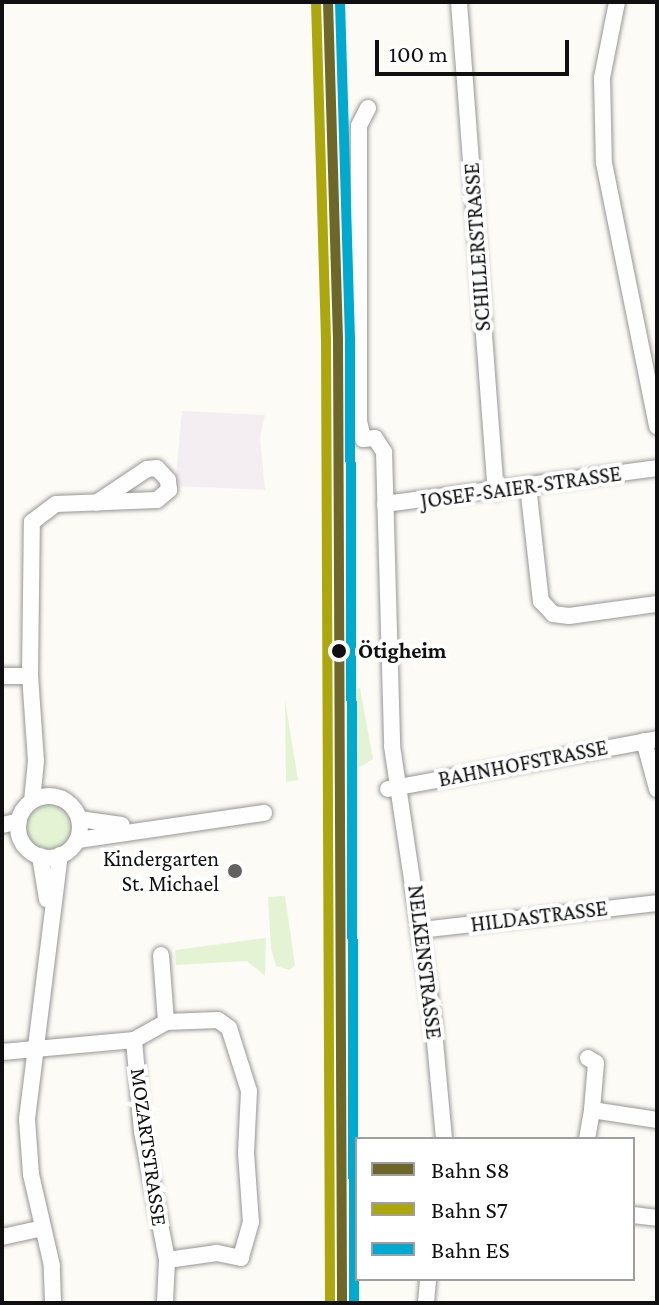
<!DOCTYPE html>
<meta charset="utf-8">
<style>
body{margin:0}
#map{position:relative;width:659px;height:1305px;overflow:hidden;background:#fcfbf6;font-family:"Crimson Pro",serif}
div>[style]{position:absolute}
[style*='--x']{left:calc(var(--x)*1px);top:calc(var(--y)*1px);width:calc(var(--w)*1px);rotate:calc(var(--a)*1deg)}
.industrial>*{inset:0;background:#f4eef2}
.green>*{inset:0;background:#e4f3d4}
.round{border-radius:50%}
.roads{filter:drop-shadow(0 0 2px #969694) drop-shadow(0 0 2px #969694)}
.minor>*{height:16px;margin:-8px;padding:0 8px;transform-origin:8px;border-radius:8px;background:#fffefe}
.minor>.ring{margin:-8px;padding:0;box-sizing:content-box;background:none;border:16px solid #fffefe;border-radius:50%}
.rail-1>*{height:10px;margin:-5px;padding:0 5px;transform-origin:5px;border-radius:5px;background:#6d682a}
.rail-2>*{height:10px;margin:-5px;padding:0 5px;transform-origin:5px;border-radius:5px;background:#aba70c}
.rail-3>*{height:10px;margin:-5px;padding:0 5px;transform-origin:5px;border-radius:5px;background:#00a9ce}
.dots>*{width:22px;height:22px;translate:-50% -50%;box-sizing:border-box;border:4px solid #fff;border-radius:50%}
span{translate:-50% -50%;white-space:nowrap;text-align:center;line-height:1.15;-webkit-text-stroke:8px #fff;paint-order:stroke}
.street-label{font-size:22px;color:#101010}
.stop-label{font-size:22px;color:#101010;font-weight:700}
.left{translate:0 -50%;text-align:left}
.poi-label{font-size:22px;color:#101010}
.right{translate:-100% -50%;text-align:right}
.frame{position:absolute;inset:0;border:4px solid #101010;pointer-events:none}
.legend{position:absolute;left:355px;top:1137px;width:280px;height:144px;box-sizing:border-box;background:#fff;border:2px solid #9f9f9f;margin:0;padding:10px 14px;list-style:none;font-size:24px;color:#101010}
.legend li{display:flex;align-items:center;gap:16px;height:40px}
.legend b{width:40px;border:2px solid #9f9f9f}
.scale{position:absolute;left:375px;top:40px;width:194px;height:36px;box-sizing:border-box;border:4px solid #101010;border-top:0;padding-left:10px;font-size:24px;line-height:28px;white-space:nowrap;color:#101010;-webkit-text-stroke:6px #fff;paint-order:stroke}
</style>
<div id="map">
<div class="industrial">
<div style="clip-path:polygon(182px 411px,265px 415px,260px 437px,265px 490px,175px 486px)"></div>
</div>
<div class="green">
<div style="clip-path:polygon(360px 688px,373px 759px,358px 768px,355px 689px)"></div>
<div style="clip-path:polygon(285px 700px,298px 780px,286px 782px)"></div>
<div class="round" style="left:25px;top:803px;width:48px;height:48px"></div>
<div style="clip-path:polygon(285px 896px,295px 965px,290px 970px,276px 966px,271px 948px,268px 897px)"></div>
<div style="clip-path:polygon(266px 938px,265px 976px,247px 961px,176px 965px,175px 950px)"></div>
</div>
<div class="roads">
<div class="minor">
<div style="--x:459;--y:2;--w:491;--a:85.7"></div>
<div style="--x:617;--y:2;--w:77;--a:101.2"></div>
<div style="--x:602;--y:78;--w:85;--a:88.7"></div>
<div style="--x:604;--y:163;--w:269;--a:78.6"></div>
<div style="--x:368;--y:108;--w:20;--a:117"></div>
<div style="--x:359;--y:126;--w:295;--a:90"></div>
<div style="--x:359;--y:421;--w:18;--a:77"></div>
<div style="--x:363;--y:439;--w:12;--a:-5"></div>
<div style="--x:375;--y:438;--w:17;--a:57"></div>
<div style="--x:384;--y:452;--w:294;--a:88.4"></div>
<div style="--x:392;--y:746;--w:277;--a:81.5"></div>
<div style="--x:433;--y:1020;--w:120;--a:84.7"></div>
<div style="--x:528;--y:486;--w:116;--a:83.6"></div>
<div style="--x:541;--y:601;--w:18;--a:47"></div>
<div style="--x:553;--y:614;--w:16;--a:7"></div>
<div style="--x:569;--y:616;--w:89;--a:-7.8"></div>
<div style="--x:385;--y:504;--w:274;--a:-7.5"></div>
<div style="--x:2;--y:676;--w:28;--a:0"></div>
<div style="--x:644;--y:741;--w:50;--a:74.8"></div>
<div style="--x:388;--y:789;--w:274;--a:-10.5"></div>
<div class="ring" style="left:18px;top:796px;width:46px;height:46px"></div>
<div style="--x:32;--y:801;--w:40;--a:-84.3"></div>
<div style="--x:36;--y:761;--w:85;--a:-94"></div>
<div style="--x:30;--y:676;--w:154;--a:-89.3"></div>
<div style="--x:32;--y:522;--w:30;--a:-37"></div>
<div style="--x:56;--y:504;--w:101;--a:-2.3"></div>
<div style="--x:157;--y:500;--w:16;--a:-40"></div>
<div style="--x:169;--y:490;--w:10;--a:-96"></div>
<div style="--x:168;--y:480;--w:16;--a:-133"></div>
<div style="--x:157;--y:468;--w:10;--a:174"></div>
<div style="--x:147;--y:469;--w:61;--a:146.3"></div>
<div style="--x:79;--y:819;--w:43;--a:7.9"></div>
<div style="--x:2;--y:825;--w:17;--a:-13"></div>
<div style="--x:78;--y:840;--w:188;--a:-8.3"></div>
<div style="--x:40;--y:856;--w:44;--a:80.8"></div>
<div style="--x:421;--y:930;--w:238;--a:-6.5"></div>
<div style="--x:161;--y:955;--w:67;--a:85.7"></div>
<div style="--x:134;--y:1040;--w:37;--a:-29"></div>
<div style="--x:166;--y:1022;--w:52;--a:-2.2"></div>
<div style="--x:218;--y:1020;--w:14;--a:36"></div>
<div style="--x:229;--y:1028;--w:66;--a:72.4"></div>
<div style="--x:249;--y:1091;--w:62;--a:92.8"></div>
<div style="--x:246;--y:1153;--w:69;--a:85.9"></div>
<div style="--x:251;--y:1222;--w:37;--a:106"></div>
<div style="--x:241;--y:1258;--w:25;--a:-168"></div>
<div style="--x:217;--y:1253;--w:50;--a:172"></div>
<div style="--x:2;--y:1052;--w:133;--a:-5.2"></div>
<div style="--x:134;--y:1040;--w:92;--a:85"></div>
<div style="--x:142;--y:1132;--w:130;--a:78.9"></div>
<div style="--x:167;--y:1260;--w:43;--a:92.7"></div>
<div style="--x:588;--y:1058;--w:9;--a:32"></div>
<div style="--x:596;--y:1063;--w:47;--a:94.9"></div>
<div style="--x:592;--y:1110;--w:66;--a:8.7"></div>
<div style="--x:587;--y:1139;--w:29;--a:-80"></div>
<div style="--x:633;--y:1215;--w:24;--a:7"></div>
<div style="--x:2;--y:1237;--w:42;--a:-12.4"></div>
<div style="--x:53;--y:1303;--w:37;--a:-92"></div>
<div style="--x:52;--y:1266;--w:94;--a:-102.9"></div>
<div style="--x:31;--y:1174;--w:55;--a:-94.2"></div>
<div style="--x:27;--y:1119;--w:266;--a:-82.9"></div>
<div style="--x:426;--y:1303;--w:24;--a:-85"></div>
</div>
</div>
<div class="rail-1">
<div style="--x:328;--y:2;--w:337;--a:88.3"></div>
<div style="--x:338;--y:339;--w:964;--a:89.76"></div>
</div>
<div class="rail-2">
<div style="--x:316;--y:2;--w:337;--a:88.3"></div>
<div style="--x:326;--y:339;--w:964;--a:89.76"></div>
</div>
<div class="rail-3">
<div style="--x:340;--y:2;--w:337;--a:88.3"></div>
<div style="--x:350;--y:339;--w:964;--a:89.76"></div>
</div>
<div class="dots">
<div style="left:339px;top:651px;background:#101010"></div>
<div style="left:235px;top:871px;background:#636260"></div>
</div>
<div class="street-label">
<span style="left:477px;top:247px;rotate:-94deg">SCHILLERSTRASSE</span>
<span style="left:521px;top:487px;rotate:-8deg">JOSEF-SAIER-STRASSE</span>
<span style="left:523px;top:763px;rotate:-11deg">BAHNHOFSTRASSE</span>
<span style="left:539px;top:916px;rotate:-7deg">HILDASTRASSE</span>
<span style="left:425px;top:962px;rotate:83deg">NELKENSTRASSE</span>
<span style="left:149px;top:1147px;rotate:82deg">MOZARTSTRASSE</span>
</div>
<div class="stop-label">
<span class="left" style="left:358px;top:651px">Ötigheim</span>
</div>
<div class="poi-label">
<span class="right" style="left:219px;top:871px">Kindergarten<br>St. Michael</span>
</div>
<div class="frame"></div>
<ul class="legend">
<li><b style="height:10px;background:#6d682a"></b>Bahn S8</li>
<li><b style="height:10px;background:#aba70c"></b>Bahn S7</li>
<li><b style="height:10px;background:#00a9ce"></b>Bahn ES</li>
</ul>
<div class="scale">100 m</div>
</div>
